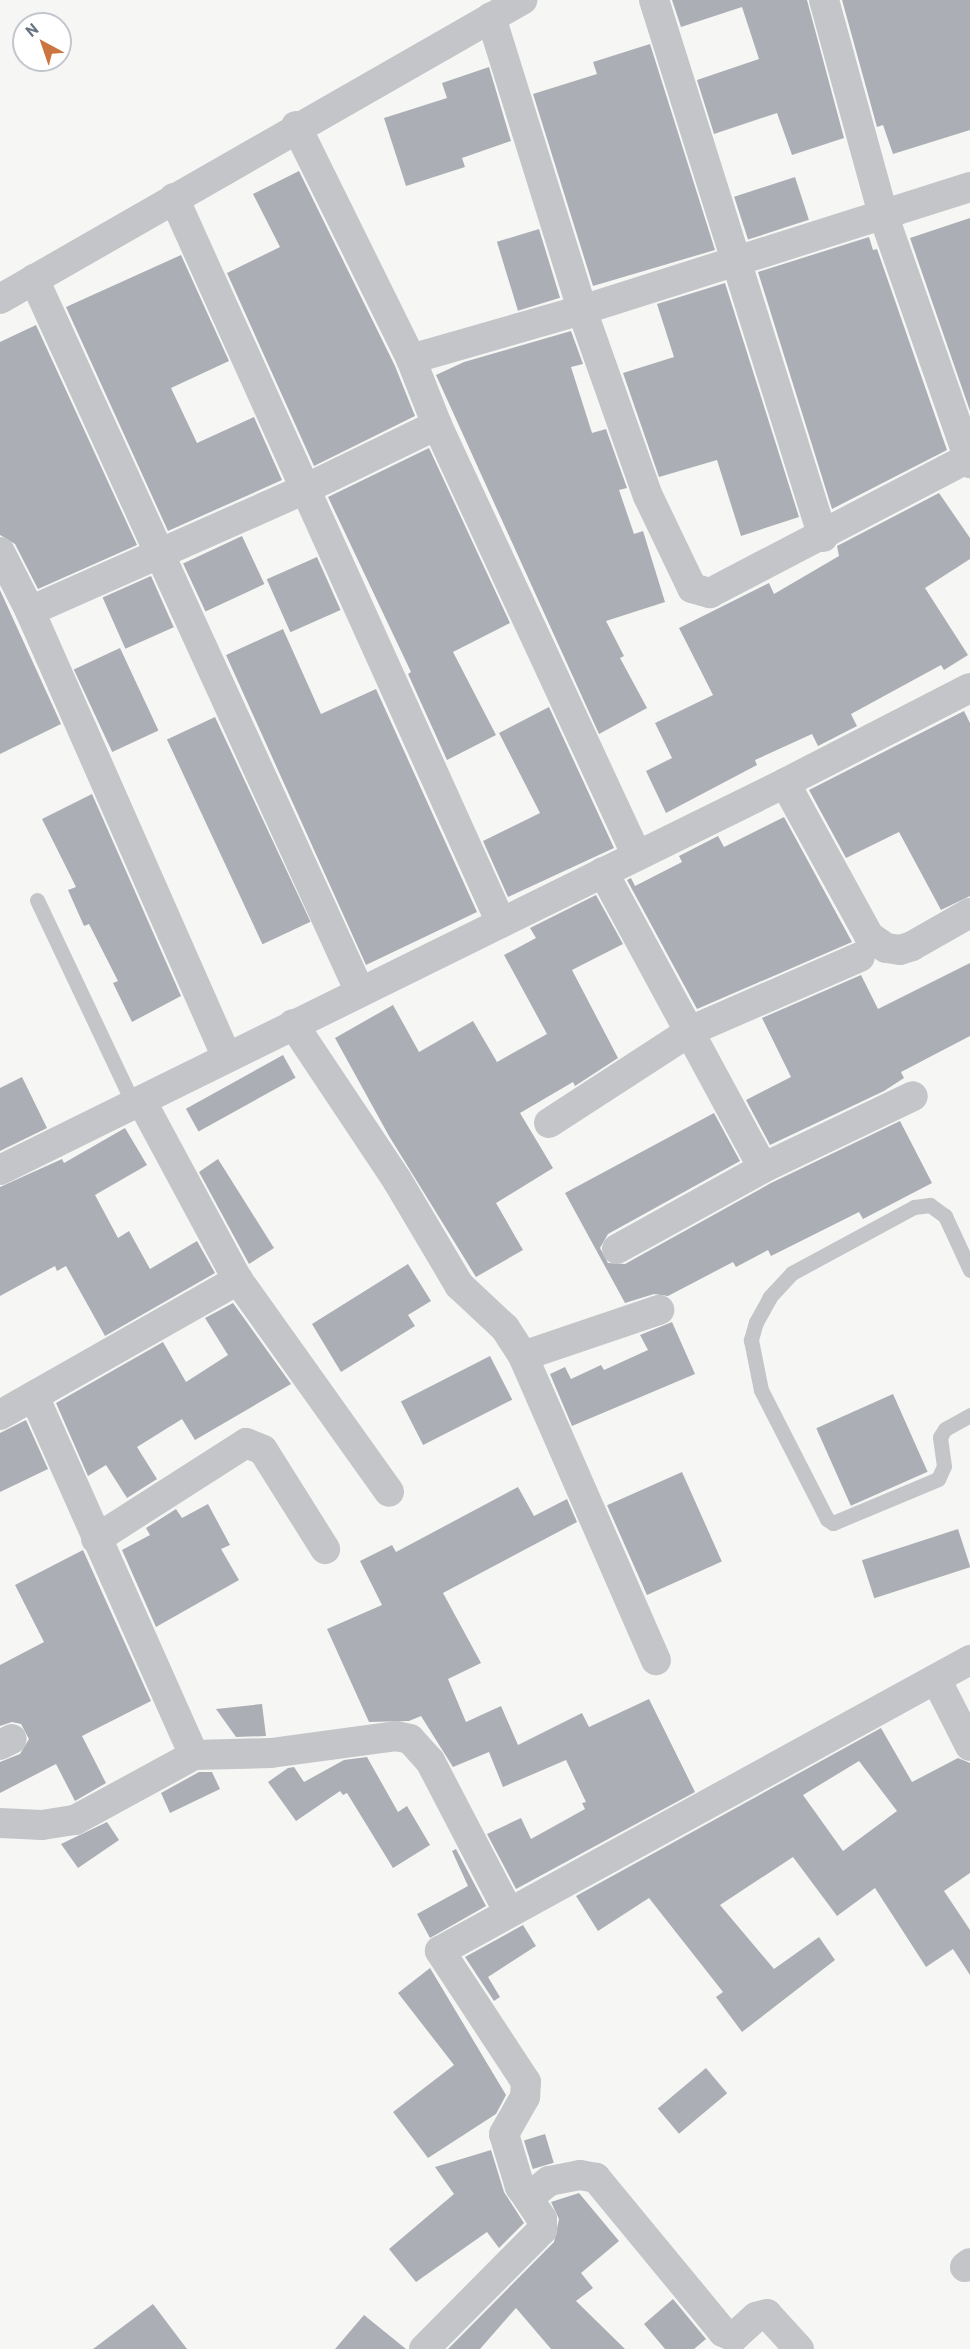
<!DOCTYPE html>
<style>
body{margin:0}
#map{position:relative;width:970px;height:2349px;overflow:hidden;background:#f6f6f4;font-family:Barlow,sans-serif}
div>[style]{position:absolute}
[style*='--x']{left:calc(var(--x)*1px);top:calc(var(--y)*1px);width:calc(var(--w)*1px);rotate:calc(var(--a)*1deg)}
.building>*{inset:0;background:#abafb5;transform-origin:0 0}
.service>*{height:15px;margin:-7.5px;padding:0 7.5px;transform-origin:7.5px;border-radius:7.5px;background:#c3c5c8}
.minor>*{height:30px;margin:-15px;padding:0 15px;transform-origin:15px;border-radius:15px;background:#c3c5c8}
span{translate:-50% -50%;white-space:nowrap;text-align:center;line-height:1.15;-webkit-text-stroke:6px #fff;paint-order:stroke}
.north{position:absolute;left:12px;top:12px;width:60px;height:60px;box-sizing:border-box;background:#fff;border:2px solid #c3c7cd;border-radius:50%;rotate:320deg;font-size:16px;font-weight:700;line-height:24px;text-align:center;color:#697381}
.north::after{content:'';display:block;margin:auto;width:21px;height:27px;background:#cc753e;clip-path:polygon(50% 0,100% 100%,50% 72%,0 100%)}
</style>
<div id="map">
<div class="building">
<div style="clip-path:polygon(672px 0,807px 0,844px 138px,792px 155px,777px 113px,714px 134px,697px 80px,759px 59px,742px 7px,681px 27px)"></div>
<div style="clip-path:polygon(842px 0,970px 0,970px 130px,893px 154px,883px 125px,877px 127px)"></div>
<div style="clip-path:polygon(650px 44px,715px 250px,593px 286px,533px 94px,597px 74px,593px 62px)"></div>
<div style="clip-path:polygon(489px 67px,511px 141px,462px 158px,465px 167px,406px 186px,384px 118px,447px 98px,442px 83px)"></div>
<div style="clip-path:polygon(299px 171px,395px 366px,415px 416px,314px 466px,227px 273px,280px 247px,253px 194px)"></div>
<div style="left:795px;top:177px;width:45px;height:64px;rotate:72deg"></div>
<div style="clip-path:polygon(970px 218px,970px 411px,910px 238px)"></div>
<div style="left:539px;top:229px;width:72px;height:44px;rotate:73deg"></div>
<div style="clip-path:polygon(869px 237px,873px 250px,877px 249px,947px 450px,832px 509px,758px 272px)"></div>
<div style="clip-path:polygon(181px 255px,229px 361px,171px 388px,197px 443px,254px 417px,282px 480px,168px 531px,66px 307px)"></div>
<div style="clip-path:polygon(725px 283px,799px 517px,741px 536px,717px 460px,659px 477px,623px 373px,674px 357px,657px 304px)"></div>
<div style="clip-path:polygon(36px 325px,137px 545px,38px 589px,15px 544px,0 535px,0 342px)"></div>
<div style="clip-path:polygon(571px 331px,583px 364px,571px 367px,592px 433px,606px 429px,627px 488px,619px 490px,634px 534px,643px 531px,665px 602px,606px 621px,624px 656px,620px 658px,647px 708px,599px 734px,436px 375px,464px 362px)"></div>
<div style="clip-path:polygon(429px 448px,510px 623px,453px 652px,496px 735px,447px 760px,408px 674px,411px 672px,328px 497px)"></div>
<div style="clip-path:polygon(939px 493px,970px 538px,970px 559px,925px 588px,968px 655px,944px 670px,941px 665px,851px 714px,857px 726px,818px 746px,812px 734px,755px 760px,757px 765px,666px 813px,646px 771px,672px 758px,655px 723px,713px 695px,679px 628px,769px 583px,774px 594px,839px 556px,837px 546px)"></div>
<div style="left:242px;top:536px;width:53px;height:65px;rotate:65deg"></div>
<div style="left:317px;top:557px;width:58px;height:55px;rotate:66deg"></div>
<div style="left:151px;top:576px;width:56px;height:53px;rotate:66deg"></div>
<div style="clip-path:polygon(0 590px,61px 724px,0 754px)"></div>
<div style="clip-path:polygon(283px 629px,321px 714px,376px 689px,477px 912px,366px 965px,226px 655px)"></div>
<div style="left:120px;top:648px;width:91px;height:51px;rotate:65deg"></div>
<div style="clip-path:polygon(549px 707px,614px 848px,508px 897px,483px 841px,540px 813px,499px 733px)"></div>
<div style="clip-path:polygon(964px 711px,970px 723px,970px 896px,941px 910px,899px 832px,846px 858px,809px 790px)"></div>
<div style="left:215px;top:717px;width:226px;height:53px;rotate:65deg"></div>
<div style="clip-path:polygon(92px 794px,181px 996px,132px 1022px,113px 983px,118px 981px,89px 924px,84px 926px,68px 890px,76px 887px,42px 819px)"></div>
<div style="clip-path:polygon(784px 817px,852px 942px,697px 1009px,627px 880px,631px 878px,635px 886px,682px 862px,679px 856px,718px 836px,724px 847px)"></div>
<div style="clip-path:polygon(596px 895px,623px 944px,572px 970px,618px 1058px,575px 1086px,573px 1082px,520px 1113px,553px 1168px,496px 1203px,523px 1250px,476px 1277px,389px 1136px,335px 1038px,393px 1005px,419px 1052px,473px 1021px,497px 1062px,547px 1034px,504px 955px,536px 938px,530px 928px)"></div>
<div style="clip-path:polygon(970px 963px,970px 1036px,901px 1072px,904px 1078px,884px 1091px,770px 1145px,746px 1100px,791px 1077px,762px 1018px,861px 975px,878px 1009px)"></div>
<div style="left:283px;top:1055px;width:26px;height:111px;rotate:61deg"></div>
<div style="clip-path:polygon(22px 1077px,47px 1128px,0 1151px,0 1088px)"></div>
<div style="clip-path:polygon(714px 1113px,740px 1161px,608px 1234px,600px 1248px,608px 1263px,625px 1264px,771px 1183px,900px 1121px,932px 1183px,863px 1219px,859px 1212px,771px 1256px,768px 1250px,736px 1267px,733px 1262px,668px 1296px,654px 1294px,625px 1303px,565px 1193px)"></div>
<div style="clip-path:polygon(125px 1128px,147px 1165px,95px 1195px,118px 1238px,129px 1231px,150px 1269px,197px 1241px,215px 1273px,105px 1336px,66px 1266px,57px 1271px,55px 1266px,0 1296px,0 1187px,62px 1159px,64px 1163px)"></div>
<div style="clip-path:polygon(218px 1159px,274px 1248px,249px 1264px,199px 1172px)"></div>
<div style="clip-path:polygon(408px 1264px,431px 1301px,408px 1315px,415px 1326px,341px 1372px,312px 1324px)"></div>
<div style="clip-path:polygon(233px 1303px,291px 1384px,195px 1440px,182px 1419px,137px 1447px,157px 1479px,127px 1498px,106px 1465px,88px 1476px,56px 1403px,163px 1342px,186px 1382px,228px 1355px,205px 1318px)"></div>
<div style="clip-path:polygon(672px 1322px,695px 1374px,572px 1426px,550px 1374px,565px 1367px,571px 1379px,601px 1365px,604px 1370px,648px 1350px,640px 1335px)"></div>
<div style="left:490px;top:1356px;width:49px;height:100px;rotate:63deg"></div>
<div style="left:893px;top:1394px;width:85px;height:84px;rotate:66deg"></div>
<div style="clip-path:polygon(26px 1420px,48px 1469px,0 1492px,0 1433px)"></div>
<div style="left:682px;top:1472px;width:98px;height:82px;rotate:66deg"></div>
<div style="clip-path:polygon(518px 1487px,534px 1516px,567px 1499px,577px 1522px,443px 1593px,481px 1663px,448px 1679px,466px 1722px,501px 1706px,518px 1745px,582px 1713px,589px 1727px,649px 1699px,695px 1792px,516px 1889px,487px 1834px,521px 1818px,531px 1839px,585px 1809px,582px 1803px,586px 1802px,566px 1760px,503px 1787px,489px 1752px,453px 1767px,421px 1716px,409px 1721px,369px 1722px,327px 1629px,382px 1605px,360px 1561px,392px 1545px,396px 1552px)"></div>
<div style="clip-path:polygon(208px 1504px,230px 1545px,221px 1549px,239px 1580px,156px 1627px,122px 1550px,150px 1535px,146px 1528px,176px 1509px,182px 1518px)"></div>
<div style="left:958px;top:1529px;width:40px;height:101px;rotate:72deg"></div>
<div style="clip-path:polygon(83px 1550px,151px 1701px,82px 1736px,106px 1783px,75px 1801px,56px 1764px,0 1793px,0 1762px,20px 1754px,29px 1739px,21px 1724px,12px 1722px,0 1726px,0 1665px,44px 1642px,15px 1585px)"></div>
<div style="clip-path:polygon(262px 1704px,266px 1736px,236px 1737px,216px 1709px)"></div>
<div style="clip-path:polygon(evenodd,881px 1728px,912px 1782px,958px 1758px,970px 1763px,970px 1873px,944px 1891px,970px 1930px,970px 1975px,953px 1949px,926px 1967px,875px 1888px,837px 1916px,793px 1857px,720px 1905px,774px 1969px,819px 1937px,835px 1960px,742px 2032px,716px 1997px,723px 1992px,649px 1898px,598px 1931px,576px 1896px,881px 1728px,859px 1761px,897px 1811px,843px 1851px,803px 1795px,859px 1761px)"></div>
<div style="clip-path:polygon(367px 1757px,398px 1812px,407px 1806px,430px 1845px,393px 1868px,347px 1793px,343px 1795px,340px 1791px,296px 1821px,268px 1782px,288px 1768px,294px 1767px,304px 1782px,344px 1760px)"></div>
<div style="clip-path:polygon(199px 1772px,212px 1772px,220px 1789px,170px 1813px,161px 1793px)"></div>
<div style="clip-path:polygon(107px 1822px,119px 1840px,78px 1868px,61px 1844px)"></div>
<div style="clip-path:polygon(456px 1849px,486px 1906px,430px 1938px,417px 1914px,468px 1886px,452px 1851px)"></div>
<div style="clip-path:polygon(523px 1925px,536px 1946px,488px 1977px,500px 1997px,494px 2001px,465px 1957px)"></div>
<div style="clip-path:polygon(430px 1968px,506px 2095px,496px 2114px,428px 2158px,393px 2112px,454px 2065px,398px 1993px)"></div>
<div style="left:706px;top:2068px;width:33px;height:63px;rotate:50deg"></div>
<div style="left:545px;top:2134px;width:30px;height:22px;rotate:73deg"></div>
<div style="clip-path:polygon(491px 2150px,504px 2192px,524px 2223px,499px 2248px,487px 2232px,416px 2282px,389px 2249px,454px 2194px,435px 2167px)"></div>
<div style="clip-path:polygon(579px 2193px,619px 2241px,581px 2273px,593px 2288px,576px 2301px,625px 2349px,551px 2349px,516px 2308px,480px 2349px,448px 2349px,554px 2242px,559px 2219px,551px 2202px)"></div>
<div style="clip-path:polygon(673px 2299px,706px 2339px,694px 2349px,665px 2349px,644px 2324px)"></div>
<div style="clip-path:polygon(153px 2304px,187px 2349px,93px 2349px)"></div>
<div style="clip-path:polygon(364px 2315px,406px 2349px,335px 2349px)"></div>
</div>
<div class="service">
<div style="--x:37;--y:900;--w:227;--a:64.7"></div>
<div style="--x:970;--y:1270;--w:60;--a:-114.8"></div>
<div style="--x:945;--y:1216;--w:19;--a:-144"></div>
<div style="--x:930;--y:1205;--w:16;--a:173"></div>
<div style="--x:914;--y:1207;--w:139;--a:151.6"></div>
<div style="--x:792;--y:1273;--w:33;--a:133"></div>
<div style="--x:770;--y:1297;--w:29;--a:119"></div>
<div style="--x:756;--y:1322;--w:19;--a:106"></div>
<div style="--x:751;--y:1340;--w:51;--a:78.7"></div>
<div style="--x:761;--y:1390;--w:145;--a:62.9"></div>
<div style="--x:827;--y:1519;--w:7;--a:34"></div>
<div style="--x:833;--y:1523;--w:114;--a:-22.7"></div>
<div style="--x:938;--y:1479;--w:14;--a:-65"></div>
<div style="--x:944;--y:1466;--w:29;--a:-98"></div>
<div style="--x:940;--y:1437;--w:9;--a:-58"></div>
<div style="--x:945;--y:1429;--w:29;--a:-29"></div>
</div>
<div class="minor">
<div style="--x:654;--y:0;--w:563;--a:72.53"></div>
<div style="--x:824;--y:0;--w:222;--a:74.6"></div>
<div style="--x:883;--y:214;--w:264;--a:70.7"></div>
<div style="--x:491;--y:17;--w:307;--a:72.7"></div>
<div style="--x:582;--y:310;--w:197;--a:70.5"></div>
<div style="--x:648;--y:496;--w:102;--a:64.4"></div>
<div style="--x:692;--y:588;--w:19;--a:16"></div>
<div style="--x:710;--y:593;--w:291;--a:-27.6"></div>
<div style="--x:296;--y:126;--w:260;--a:63.7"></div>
<div style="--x:411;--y:359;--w:71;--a:68.5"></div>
<div style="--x:437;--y:425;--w:475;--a:65.1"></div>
<div style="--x:174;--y:198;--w:795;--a:65.72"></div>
<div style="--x:34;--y:279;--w:782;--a:65.43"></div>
<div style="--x:0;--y:299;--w:602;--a:-29.8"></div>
<div style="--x:411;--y:359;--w:178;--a:-16"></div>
<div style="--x:582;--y:310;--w:407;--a:-17.6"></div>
<div style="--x:0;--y:552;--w:66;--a:63"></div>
<div style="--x:30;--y:611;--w:486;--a:66.2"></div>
<div style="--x:30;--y:611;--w:301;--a:-23.9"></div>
<div style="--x:305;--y:489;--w:147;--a:-25.9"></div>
<div style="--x:785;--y:783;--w:175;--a:61.2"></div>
<div style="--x:869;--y:936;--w:21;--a:35"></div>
<div style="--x:886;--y:948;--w:14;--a:8"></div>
<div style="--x:900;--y:950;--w:13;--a:-18"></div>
<div style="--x:912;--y:946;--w:67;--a:-29.6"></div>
<div style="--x:603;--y:872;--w:336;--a:61.6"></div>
<div style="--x:763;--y:1168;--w:166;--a:-25.6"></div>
<div style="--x:293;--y:1024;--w:187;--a:56.3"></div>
<div style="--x:397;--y:1180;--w:122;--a:59.4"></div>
<div style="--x:459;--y:1285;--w:63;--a:43.1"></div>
<div style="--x:505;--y:1328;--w:33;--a:57"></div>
<div style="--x:523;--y:1356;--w:332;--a:66.4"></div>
<div style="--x:142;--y:1102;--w:202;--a:61.7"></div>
<div style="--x:549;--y:1123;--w:171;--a:-33"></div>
<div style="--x:692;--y:1030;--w:183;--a:-23.5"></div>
<div style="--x:0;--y:1170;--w:875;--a:-26.24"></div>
<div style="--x:785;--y:783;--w:208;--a:-27.2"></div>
<div style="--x:617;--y:1249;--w:167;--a:-29"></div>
<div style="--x:523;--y:1356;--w:144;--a:-18.7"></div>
<div style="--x:34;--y:1396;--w:393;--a:66"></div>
<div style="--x:0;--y:1415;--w:274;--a:-29.6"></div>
<div style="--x:238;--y:1280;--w:260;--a:54.5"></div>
<div style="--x:96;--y:1539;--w:178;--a:-32.6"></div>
<div style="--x:246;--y:1443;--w:18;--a:22"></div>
<div style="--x:263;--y:1450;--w:117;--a:57.9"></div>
<div style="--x:936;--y:1679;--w:75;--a:63.1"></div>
<div style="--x:0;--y:1745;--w:13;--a:-27"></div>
<div style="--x:0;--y:1823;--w:42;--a:2.7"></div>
<div style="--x:42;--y:1825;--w:33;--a:-9"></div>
<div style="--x:75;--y:1820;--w:136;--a:-28.6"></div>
<div style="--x:194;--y:1755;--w:77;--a:-1.5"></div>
<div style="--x:271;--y:1753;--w:126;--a:-7.7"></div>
<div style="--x:396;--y:1736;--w:14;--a:12"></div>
<div style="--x:410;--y:1739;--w:30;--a:48"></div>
<div style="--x:430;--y:1761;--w:171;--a:62.5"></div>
<div style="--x:965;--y:2267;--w:6;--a:-39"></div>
<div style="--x:424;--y:2349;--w:168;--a:-45.2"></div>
<div style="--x:542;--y:2230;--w:11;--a:-90"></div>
<div style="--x:542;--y:2219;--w:25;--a:-124"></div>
<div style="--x:799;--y:2349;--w:47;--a:-132.4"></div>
<div style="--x:767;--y:2314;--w:11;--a:165"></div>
<div style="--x:756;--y:2317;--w:30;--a:138"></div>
<div style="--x:734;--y:2337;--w:12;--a:-156"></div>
<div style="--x:723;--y:2332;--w:200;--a:-129.5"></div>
<div style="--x:596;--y:2178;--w:16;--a:-169"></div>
<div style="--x:580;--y:2175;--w:32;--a:169"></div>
<div style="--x:549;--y:2181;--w:27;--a:141"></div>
<div style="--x:528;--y:2198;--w:14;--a:-126"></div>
<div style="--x:520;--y:2187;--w:55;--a:-106.8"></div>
<div style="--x:504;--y:2134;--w:43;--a:-60.4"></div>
<div style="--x:525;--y:2097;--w:15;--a:-86"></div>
<div style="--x:526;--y:2082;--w:157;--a:-123.3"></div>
<div style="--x:440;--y:1951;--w:605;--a:-28.77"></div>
</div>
<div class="north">N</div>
</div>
